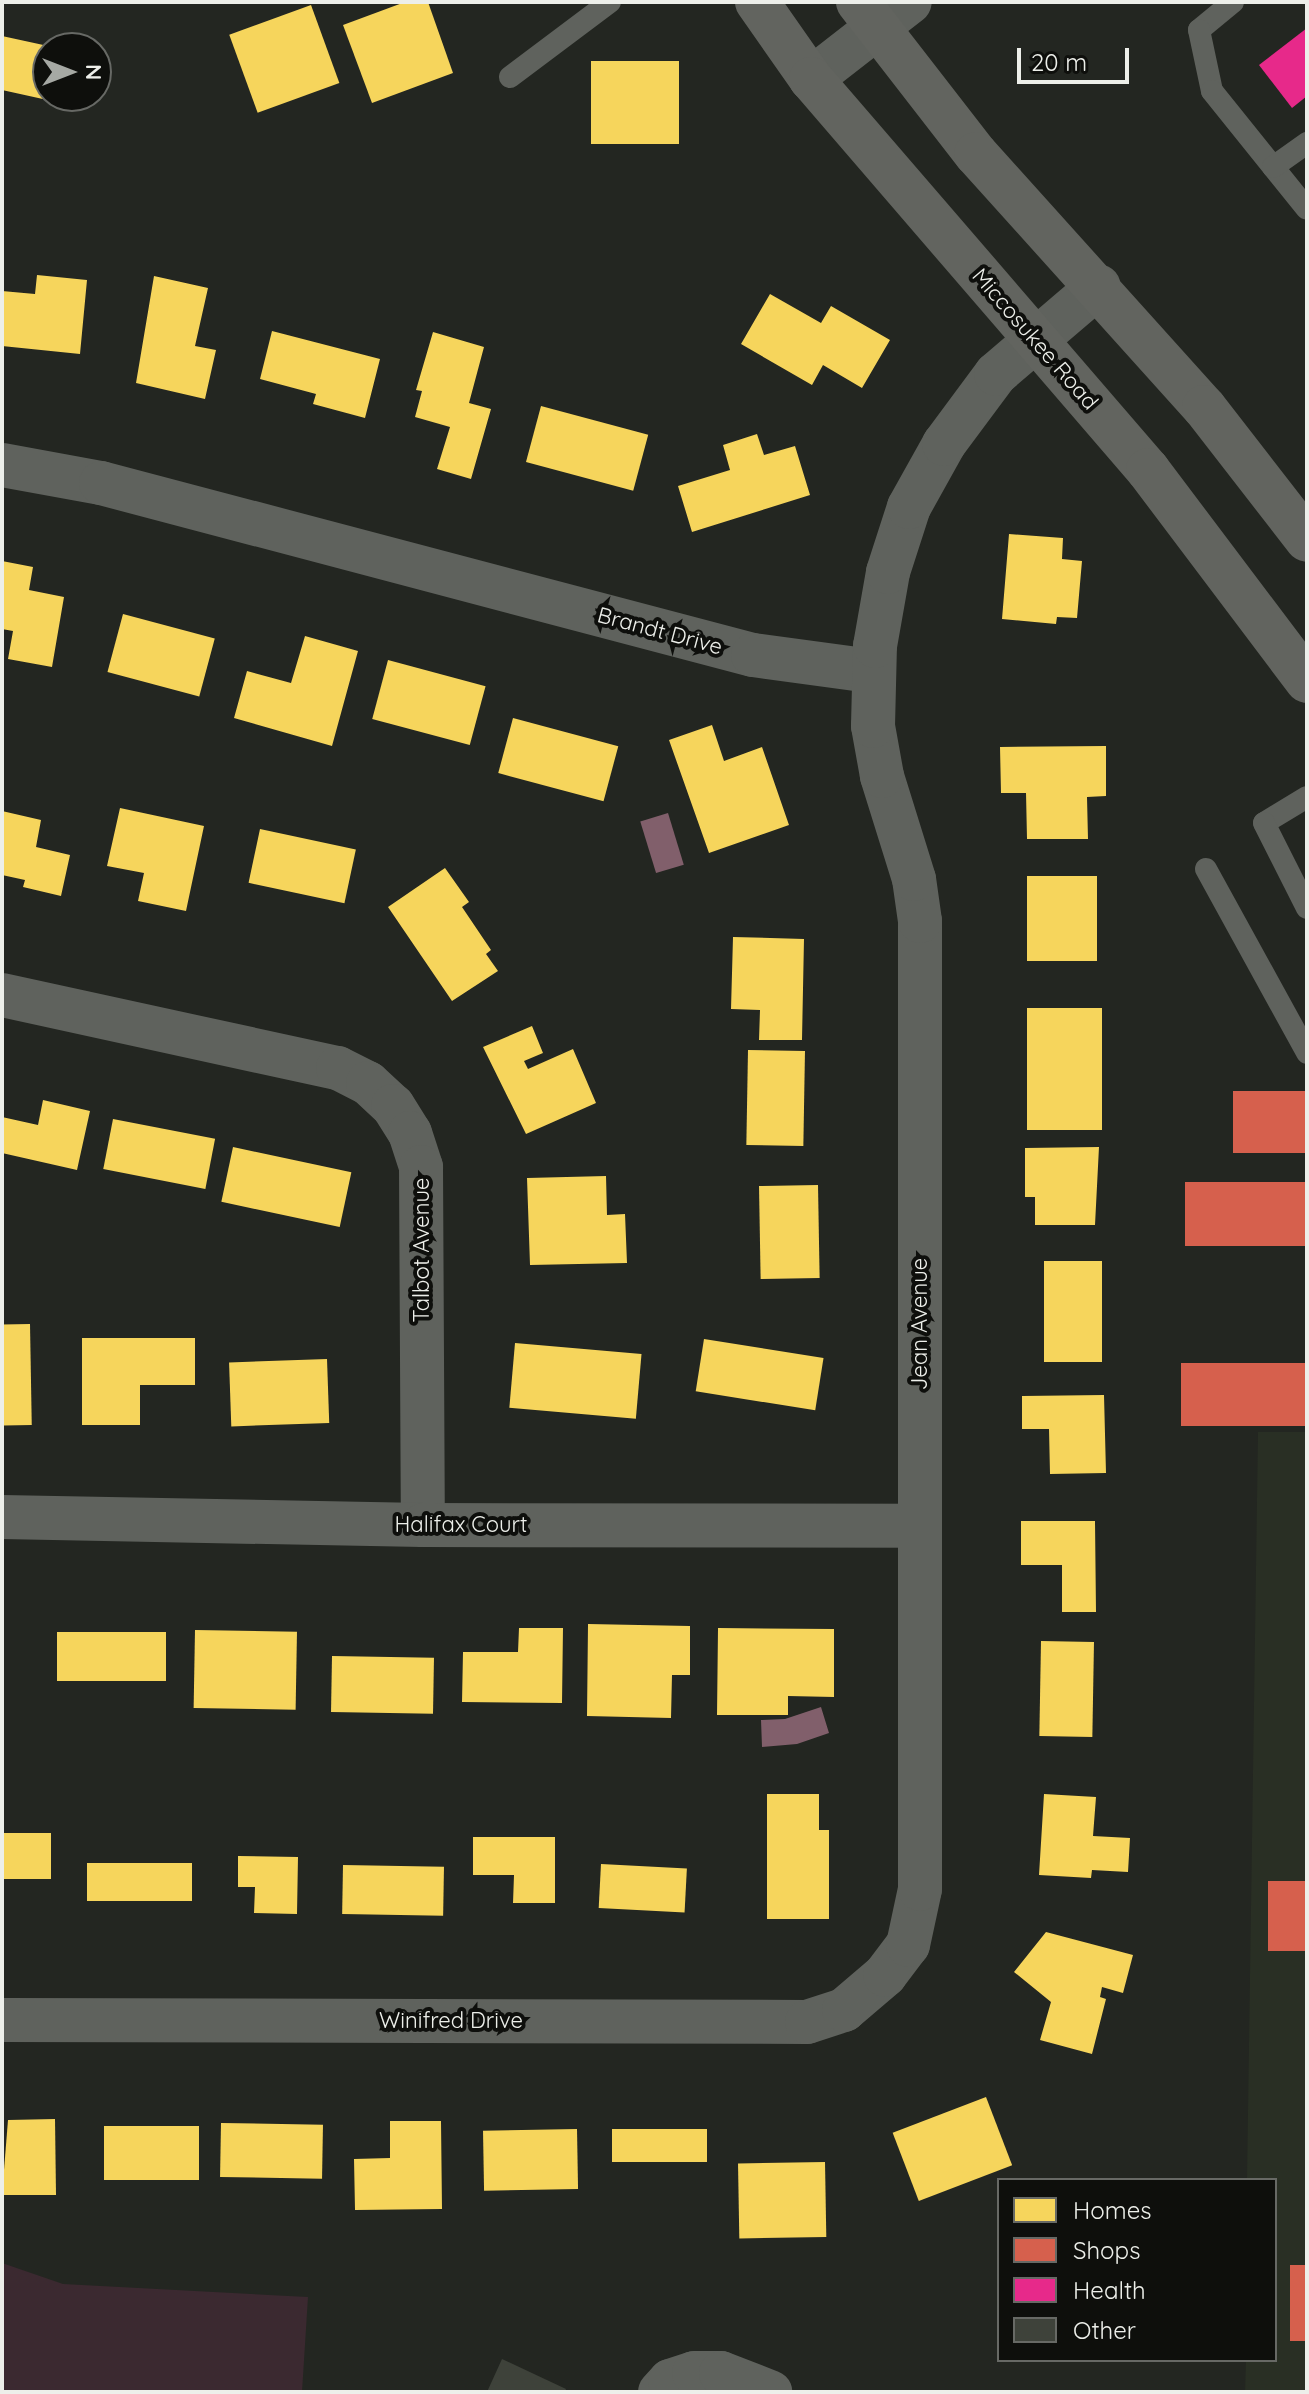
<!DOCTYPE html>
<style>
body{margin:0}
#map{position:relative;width:1309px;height:2394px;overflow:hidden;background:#232621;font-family:Quicksand,sans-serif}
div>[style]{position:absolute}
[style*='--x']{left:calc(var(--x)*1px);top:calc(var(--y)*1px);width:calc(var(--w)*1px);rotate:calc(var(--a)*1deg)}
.built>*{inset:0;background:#292f24}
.green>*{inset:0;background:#3b2930}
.water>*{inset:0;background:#815f6b;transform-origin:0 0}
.homes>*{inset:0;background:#f6d55c;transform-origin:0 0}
.shops>*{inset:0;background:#d6604d;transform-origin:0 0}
.health>*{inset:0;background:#e7298a}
.building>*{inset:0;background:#3e423a}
.lane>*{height:22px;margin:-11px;padding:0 11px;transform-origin:11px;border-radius:11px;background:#5f625d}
.street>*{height:44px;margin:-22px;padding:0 22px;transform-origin:22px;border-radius:22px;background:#5f625d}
.secondary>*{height:44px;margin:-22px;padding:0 22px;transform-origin:22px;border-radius:22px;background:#62645f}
span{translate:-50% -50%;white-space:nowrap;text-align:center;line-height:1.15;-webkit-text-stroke:8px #0e0f0c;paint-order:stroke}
.street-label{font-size:22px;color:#edefea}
.frame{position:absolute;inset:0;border:4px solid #edefea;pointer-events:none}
.legend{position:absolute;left:997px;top:2178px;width:280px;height:184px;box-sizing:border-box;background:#0e0f0c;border:2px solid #676965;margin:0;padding:10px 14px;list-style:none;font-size:24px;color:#edefea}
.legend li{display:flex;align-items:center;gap:16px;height:40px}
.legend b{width:40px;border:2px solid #676965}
.north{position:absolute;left:32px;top:32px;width:80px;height:80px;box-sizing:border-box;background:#0e0f0c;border:2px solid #676965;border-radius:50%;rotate:90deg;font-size:22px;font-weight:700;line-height:32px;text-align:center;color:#edefea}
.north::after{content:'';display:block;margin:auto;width:28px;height:36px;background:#a6a9a4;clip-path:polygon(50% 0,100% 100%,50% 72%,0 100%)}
.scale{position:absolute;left:1017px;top:48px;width:112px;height:36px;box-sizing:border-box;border:4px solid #edefea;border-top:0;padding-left:10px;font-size:24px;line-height:28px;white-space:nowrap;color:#edefea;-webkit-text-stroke:6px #0e0f0c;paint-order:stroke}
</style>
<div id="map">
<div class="built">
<div style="clip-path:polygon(1258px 1432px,1307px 1432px,1307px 2392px,1245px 2392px,1246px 2360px,1275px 2360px,1275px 2180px,1247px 2180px)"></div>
</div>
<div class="green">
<div style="clip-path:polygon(2px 2263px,63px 2284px,308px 2297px,302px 2392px,2px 2392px)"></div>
</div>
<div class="water">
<div style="left:668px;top:813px;width:54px;height:29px;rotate:73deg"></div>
<div style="clip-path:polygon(821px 1707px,829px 1733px,797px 1744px,762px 1747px,761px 1720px,785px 1719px)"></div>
</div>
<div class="homes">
<div style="clip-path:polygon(405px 2px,428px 2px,453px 73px,372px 103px,343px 25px)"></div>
<div style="left:311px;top:5px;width:83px;height:87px;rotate:70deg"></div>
<div style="clip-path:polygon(2px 36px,48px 46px,48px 96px,72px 96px,70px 105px,2px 90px)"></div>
<div style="left:591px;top:61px;width:88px;height:83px"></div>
<div style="clip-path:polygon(37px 275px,87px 280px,80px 354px,2px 346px,2px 291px,35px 294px)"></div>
<div style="clip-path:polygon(154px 276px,208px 288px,195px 346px,216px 350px,205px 399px,136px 383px)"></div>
<div style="clip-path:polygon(770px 294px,821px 323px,831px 306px,890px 340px,862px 388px,823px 365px,812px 385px,741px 344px)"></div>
<div style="clip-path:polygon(272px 331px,380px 359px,365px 418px,313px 404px,316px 394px,260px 379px)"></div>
<div style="clip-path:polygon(433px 332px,484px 347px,469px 403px,491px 409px,471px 479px,437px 469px,450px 427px,415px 417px,422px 391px,416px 390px)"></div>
<div style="left:541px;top:406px;width:111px;height:58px;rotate:15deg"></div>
<div style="clip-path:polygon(757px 434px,764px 455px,795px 446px,810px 495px,692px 532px,678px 486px,730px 470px,723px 445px)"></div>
<div style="clip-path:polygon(1009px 534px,1063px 538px,1062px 559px,1082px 561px,1077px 618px,1057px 617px,1056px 624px,1002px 619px)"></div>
<div style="clip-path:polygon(2px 561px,33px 567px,29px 590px,64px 597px,52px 667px,8px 659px,13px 631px,2px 629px)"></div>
<div style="left:123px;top:614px;width:95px;height:60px;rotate:15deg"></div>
<div style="clip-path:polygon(305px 636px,358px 651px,332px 746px,234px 718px,247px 671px,291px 683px)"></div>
<div style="left:388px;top:660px;width:101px;height:61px;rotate:15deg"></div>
<div style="left:513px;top:718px;width:109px;height:57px;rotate:15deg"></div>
<div style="clip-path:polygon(712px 725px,724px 761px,762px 747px,789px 825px,709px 853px,669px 740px)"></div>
<div style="clip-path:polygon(1106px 746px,1106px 796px,1087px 797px,1088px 839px,1027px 839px,1026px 793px,1001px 793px,1000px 747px)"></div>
<div style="clip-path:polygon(120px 808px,204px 826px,186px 911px,138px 901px,144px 873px,107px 866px)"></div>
<div style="clip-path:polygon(2px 811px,41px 820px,36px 847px,70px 855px,61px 896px,23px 887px,25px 880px,2px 875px)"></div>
<div style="left:260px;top:829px;width:98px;height:55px;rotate:12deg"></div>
<div style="clip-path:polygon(445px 868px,469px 902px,462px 907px,491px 950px,486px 954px,498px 971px,452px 1001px,388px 907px)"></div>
<div style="left:1027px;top:876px;width:70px;height:85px"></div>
<div style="clip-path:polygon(733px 937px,804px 939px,802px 1040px,759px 1040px,760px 1010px,731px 1009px)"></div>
<div style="left:1102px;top:1008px;width:122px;height:75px;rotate:90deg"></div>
<div style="clip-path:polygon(532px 1026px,543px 1053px,524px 1061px,528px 1069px,573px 1049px,596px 1103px,526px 1134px,483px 1047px)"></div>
<div style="left:748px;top:1050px;width:57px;height:95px;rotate:1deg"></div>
<div style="clip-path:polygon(43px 1100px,90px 1111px,77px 1170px,2px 1153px,2px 1117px,38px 1125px)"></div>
<div style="left:113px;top:1119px;width:104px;height:51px;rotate:11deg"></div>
<div style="left:233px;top:1147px;width:121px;height:56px;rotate:12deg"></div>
<div style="clip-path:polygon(1099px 1147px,1095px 1225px,1035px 1225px,1035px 1197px,1025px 1197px,1025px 1148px)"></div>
<div style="clip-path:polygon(606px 1176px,607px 1215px,625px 1214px,627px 1263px,530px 1265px,527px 1178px)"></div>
<div style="left:818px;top:1185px;width:93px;height:59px;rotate:89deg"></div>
<div style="left:1102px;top:1261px;width:101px;height:58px;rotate:90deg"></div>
<div style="left:30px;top:1324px;width:101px;height:28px;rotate:89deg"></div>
<div style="clip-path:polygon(82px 1338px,195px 1338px,195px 1385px,140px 1385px,140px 1425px,82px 1425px)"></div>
<div style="left:704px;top:1339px;width:121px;height:53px;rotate:9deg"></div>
<div style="left:515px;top:1343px;width:127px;height:65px;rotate:5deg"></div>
<div style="left:327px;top:1359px;width:64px;height:98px;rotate:88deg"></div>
<div style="clip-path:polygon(1104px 1395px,1106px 1473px,1050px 1474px,1049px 1429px,1022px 1429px,1022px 1396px)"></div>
<div style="clip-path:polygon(1021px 1521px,1095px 1521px,1096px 1612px,1062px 1612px,1062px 1565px,1021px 1565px)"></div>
<div style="clip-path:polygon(588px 1624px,690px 1626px,690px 1675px,672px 1675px,671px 1718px,587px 1716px)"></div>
<div style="clip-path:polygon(519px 1628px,563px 1628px,562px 1703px,462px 1702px,463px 1652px,518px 1652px)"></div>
<div style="clip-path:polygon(718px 1628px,834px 1629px,834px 1697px,788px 1696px,788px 1715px,717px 1715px)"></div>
<div style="left:195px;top:1630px;width:102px;height:78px;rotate:1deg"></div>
<div style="left:57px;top:1632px;width:109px;height:49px"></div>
<div style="left:1041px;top:1641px;width:53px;height:95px;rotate:1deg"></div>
<div style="left:332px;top:1656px;width:102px;height:56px;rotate:1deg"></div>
<div style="clip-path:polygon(767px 1794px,819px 1794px,819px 1830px,829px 1830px,829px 1919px,767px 1919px)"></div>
<div style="clip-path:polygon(1044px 1794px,1096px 1797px,1093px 1836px,1130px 1838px,1128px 1872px,1092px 1870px,1091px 1878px,1039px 1875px)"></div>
<div style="left:2px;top:1833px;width:49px;height:46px"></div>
<div style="clip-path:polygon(473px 1837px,555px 1837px,555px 1903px,513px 1903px,514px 1875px,473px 1875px)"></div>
<div style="clip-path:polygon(238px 1856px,298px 1857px,297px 1914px,254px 1913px,255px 1887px,238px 1887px)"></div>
<div style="left:87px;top:1863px;width:105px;height:38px"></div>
<div style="left:601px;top:1864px;width:86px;height:44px;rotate:3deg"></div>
<div style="left:343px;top:1865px;width:101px;height:49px;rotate:1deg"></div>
<div style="clip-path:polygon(1046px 1932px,1133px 1955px,1123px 1993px,1102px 1987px,1100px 1997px,1106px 1999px,1092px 2054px,1040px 2040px,1051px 2002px,1014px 1972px)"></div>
<div style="left:986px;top:2097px;width:73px;height:100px;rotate:69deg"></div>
<div style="clip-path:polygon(55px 2119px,56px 2195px,2px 2195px,8px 2120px)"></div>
<div style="clip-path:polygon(390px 2121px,441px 2121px,442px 2209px,355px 2210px,354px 2159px,390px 2158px)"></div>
<div style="left:221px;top:2123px;width:102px;height:54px;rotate:1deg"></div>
<div style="left:199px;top:2126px;width:54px;height:95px;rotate:90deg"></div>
<div style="left:577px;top:2129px;width:60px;height:94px;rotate:89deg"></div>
<div style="left:707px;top:2129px;width:33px;height:95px;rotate:90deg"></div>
<div style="left:825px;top:2162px;width:75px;height:87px;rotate:89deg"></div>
</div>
<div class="shops">
<div style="left:1307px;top:1091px;width:62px;height:74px;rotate:90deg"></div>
<div style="left:1307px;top:1182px;width:64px;height:122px;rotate:90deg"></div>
<div style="left:1181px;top:1363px;width:126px;height:63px"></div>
<div style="left:1268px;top:1881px;width:39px;height:70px"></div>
<div style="left:1290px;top:2265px;width:17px;height:76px"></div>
</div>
<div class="health">
<div style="clip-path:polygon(1307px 28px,1307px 96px,1292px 108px,1259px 65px)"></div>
</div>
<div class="building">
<div style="clip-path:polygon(502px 2359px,566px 2389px,565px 2392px,487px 2392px)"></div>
</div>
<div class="lane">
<div style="--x:1233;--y:2;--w:44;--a:140.5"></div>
<div style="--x:1199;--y:30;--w:62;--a:78"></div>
<div style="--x:1212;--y:91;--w:151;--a:51.2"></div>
<div style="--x:510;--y:77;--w:125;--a:-36.9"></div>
<div style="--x:1273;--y:167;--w:42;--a:-35.2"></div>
<div style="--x:1307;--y:797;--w:50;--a:148.8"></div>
<div style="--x:1264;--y:823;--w:95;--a:63.2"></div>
<div style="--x:1206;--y:869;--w:210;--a:61.2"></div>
</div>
<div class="street">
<div style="--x:811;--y:79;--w:125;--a:-37.9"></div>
<div style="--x:2;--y:465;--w:101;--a:10.3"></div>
<div style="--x:101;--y:483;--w:674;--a:14.78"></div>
<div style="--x:753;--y:655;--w:120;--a:7.7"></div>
<div style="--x:2;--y:995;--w:344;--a:12.3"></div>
<div style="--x:338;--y:1068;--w:34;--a:27"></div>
<div style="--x:368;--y:1083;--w:34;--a:43"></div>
<div style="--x:393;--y:1106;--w:32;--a:58"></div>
<div style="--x:410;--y:1133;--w:36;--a:72"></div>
<div style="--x:421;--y:1167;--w:358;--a:89.7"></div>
<div style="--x:2;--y:1517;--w:421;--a:1.1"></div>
<div style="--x:423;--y:1525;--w:496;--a:0.1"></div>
<div style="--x:2;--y:2020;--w:805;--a:0.14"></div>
<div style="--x:807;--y:2022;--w:39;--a:-18"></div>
<div style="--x:844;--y:2010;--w:54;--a:-40.5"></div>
<div style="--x:885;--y:1975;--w:38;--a:-53"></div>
<div style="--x:908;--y:1945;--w:57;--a:-77.9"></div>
<div style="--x:920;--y:1889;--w:968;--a:-90"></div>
<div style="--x:920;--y:921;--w:42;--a:-98.1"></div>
<div style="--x:914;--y:879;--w:108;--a:-107.3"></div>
<div style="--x:882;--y:776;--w:51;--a:-100.2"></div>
<div style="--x:873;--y:726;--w:80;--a:-88.6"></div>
<div style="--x:875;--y:646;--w:75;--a:-80"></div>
<div style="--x:888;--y:572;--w:68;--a:-72.1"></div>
<div style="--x:909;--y:507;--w:72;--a:-60.9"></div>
<div style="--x:944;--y:444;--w:87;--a:-53.4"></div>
<div style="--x:996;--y:374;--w:135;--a:-40.5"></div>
<div style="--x:660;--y:2392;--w:15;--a:-48"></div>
<div style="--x:670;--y:2381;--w:25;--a:-18"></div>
<div style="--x:694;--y:2373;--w:27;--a:0"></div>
<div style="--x:721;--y:2373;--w:53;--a:21.2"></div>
</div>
<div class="secondary">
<div style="--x:757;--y:2;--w:94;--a:55"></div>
<div style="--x:811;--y:79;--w:516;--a:49.24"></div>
<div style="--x:1148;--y:470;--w:264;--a:53"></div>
<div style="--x:858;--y:2;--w:192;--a:52.2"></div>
<div style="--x:976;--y:154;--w:341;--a:48"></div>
<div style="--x:1204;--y:407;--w:168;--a:52.2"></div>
</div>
<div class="street-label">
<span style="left:1035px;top:339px;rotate:49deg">Miccosukee Road</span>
<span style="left:660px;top:631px;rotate:15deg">Brandt Drive</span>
<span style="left:422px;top:1250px;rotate:-90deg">Talbot Avenue</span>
<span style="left:920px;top:1324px;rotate:-90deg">Jean Avenue</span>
<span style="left:461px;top:1525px">Halifax Court</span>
<span style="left:451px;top:2021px">Winifred Drive</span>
</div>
<div class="frame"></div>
<ul class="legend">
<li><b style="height:22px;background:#f6d55c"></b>Homes</li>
<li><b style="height:22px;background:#d6604d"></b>Shops</li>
<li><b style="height:22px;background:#e7298a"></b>Health</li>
<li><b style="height:22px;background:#3e423a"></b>Other</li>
</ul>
<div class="north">N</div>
<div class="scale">20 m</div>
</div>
